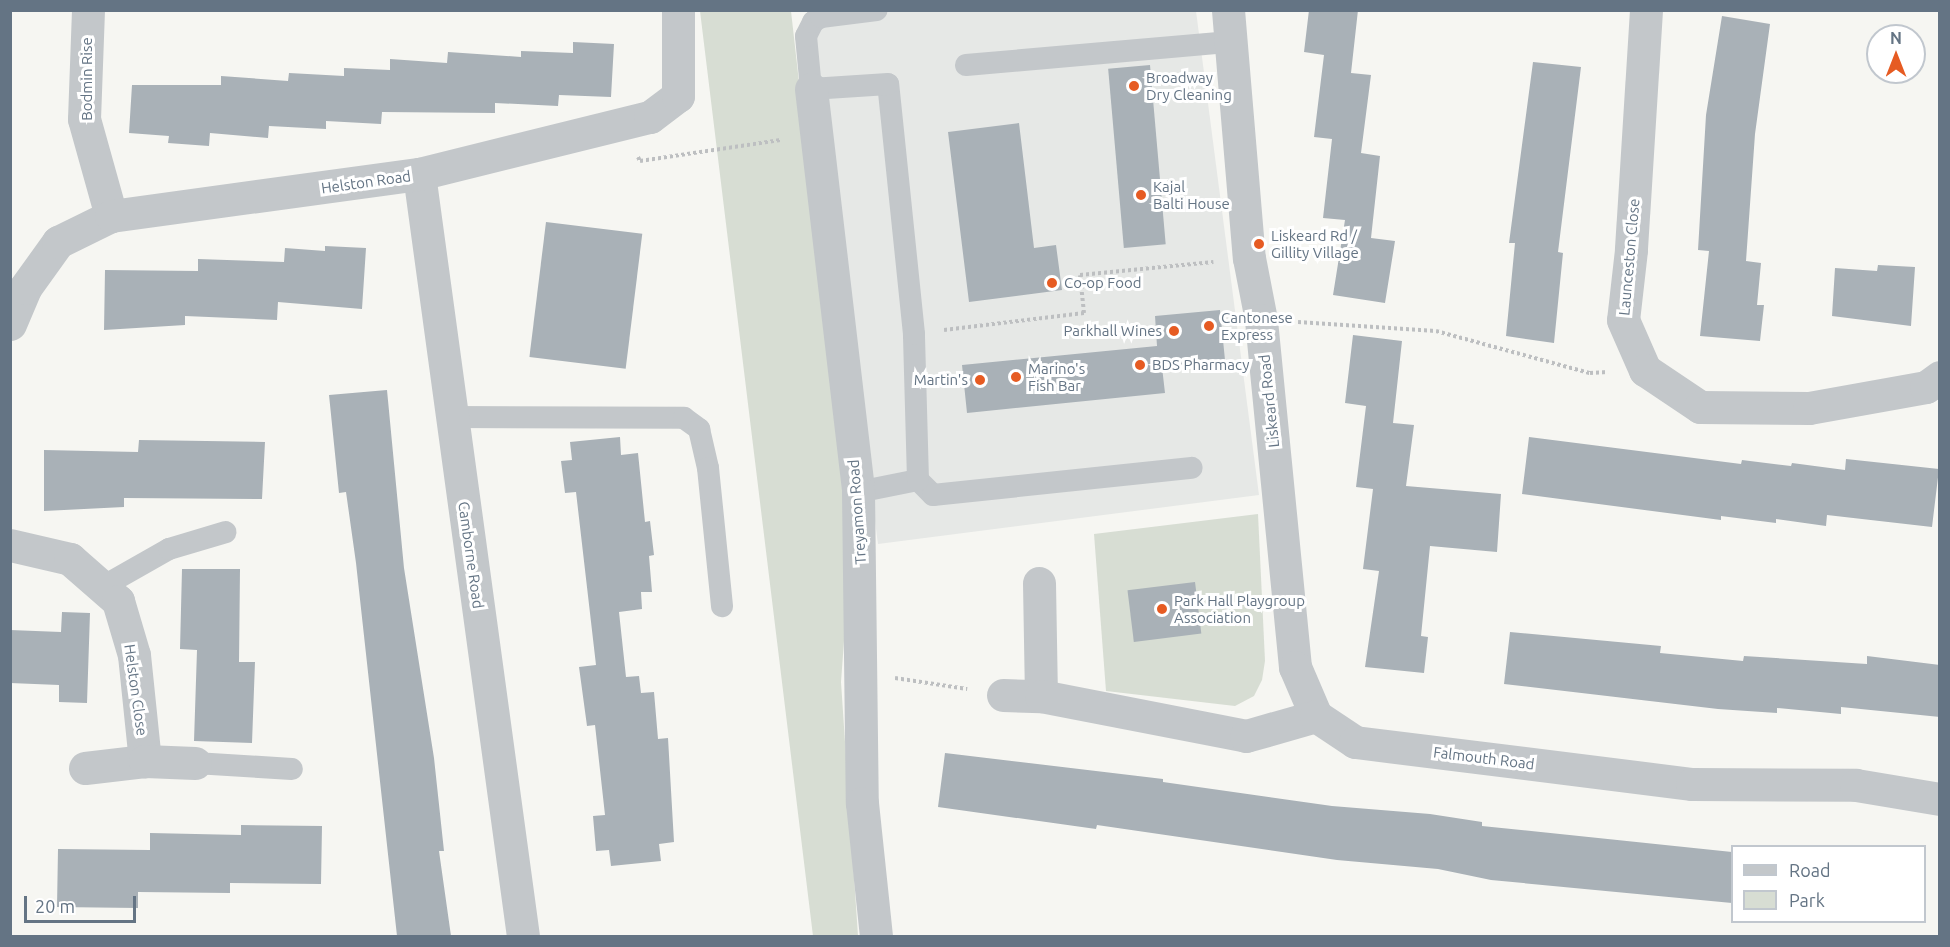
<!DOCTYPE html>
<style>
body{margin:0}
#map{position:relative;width:1950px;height:947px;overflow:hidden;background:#f6f6f2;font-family:Ubuntu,sans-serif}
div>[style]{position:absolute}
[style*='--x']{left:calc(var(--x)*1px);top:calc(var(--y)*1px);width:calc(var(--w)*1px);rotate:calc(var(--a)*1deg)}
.built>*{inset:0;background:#e6e8e6}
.green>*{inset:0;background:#d7ddd3}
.building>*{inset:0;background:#a9b1b7;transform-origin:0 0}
.path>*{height:4px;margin-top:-2px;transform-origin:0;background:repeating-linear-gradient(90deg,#bdbfc1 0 3px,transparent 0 6px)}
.service>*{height:22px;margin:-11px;padding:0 11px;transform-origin:11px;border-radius:11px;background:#c3c7ca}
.minor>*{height:33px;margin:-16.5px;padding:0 16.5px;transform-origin:16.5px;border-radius:16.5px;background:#c3c7ca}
.dots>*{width:16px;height:16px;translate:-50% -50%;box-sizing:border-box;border:3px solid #fff;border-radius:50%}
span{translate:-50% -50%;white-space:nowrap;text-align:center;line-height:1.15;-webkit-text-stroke:6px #fff;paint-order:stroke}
.poi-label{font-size:15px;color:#647484}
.left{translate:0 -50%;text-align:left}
.right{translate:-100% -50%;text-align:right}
.street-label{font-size:15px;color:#647484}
.frame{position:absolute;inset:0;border:12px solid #647484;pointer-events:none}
.legend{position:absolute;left:1731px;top:845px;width:195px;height:78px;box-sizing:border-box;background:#fff;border:2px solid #c1c7ce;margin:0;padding:8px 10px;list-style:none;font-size:18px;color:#647484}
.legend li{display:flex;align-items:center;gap:12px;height:30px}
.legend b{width:30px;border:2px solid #c1c7ce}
.north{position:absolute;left:1866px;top:24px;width:60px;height:60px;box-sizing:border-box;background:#fff;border:2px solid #c1c7ce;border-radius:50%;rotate:0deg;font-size:16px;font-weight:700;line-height:24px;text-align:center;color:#647484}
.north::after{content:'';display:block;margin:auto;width:21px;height:27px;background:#e65b22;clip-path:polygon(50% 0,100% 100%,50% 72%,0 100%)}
.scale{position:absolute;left:24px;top:896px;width:112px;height:27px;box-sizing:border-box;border:3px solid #647484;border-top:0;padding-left:8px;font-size:18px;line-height:21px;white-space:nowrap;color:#647484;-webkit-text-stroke:4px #fff;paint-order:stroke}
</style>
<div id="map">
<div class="built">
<div style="clip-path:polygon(844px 10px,1196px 11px,1259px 495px,878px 544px,809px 15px)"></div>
</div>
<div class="green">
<div style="clip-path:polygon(700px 11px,791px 11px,851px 545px,841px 682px,858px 936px,813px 936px)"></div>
<div style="clip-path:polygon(1258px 514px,1265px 661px,1262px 680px,1254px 696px,1235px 706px,1106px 691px,1094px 534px)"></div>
</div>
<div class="building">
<div style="clip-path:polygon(1309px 10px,1358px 10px,1351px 73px,1371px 75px,1361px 153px,1380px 156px,1371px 238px,1395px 241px,1385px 303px,1333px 295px,1345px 220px,1323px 218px,1332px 139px,1314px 137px,1324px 55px,1304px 52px)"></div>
<div style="clip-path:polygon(1722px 16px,1770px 24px,1755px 134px,1746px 261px,1761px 263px,1757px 305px,1764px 305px,1760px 341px,1700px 336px,1709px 251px,1698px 250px,1706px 115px)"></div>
<div style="clip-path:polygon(573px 42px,614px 44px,611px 97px,559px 95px,558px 106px,495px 103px,495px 113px,382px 112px,381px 124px,326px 121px,326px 129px,269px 126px,268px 138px,210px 133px,209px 146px,168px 143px,169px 136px,129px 133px,132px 85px,221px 85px,221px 76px,288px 81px,289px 73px,344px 76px,344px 68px,390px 70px,390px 59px,447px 63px,448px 52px,521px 57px,521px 51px,573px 53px)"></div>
<div style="clip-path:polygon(1533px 62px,1581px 67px,1558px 252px,1563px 253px,1554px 343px,1506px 336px,1515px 243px,1509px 243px)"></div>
<div style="left:1150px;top:65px;width:180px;height:42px;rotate:85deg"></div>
<div style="clip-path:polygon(1019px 123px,1034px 248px,1056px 245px,1062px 290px,969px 302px,948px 132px)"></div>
<div style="left:546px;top:222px;width:97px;height:136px;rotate:7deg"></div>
<div style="clip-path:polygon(325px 246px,366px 248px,362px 309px,278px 302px,277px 320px,185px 316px,185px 325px,104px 330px,105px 270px,198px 271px,198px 259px,284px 262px,285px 248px,325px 251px)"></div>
<div style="clip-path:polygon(1878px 265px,1915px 267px,1911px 326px,1832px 316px,1835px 268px,1877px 271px)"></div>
<div style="clip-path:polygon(1220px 310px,1225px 360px,1162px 367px,1165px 393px,967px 413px,962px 365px,1157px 346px,1155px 316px)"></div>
<div style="clip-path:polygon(1353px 335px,1402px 341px,1393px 423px,1414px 425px,1406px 486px,1501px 494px,1497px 552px,1430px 546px,1421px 636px,1428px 637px,1424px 673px,1365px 667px,1379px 571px,1363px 569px,1373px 489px,1356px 487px,1366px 406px,1345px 403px)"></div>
<div style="clip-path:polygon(387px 390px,404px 568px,434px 758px,444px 851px,439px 851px,451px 936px,397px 936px,356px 563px,346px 492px,339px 493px,329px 395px)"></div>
<div style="clip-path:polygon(620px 437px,621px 455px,638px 453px,645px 522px,650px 521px,654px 555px,649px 556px,652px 592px,641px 592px,642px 609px,619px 612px,626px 677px,639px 676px,641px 693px,654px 692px,658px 739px,668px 738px,674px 842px,659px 844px,661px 861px,611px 866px,609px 850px,596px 851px,593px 816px,605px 815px,595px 725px,587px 726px,579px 667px,596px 665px,576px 492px,565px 493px,561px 461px,572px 460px,570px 442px)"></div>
<div style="clip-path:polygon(1529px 437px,1741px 464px,1742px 460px,1791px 466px,1792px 463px,1845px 470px,1846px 459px,1939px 469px,1932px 527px,1827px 515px,1826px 526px,1776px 519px,1776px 523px,1721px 516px,1721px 520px,1522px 494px)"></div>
<div style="clip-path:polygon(139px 440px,265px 442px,262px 499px,124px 498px,124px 507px,44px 511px,44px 450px,138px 452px)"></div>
<div style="clip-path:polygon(182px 569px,240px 569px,239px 662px,255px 662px,252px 743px,194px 741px,197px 650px,180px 649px)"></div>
<div style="left:1195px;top:582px;width:52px;height:68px;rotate:83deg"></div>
<div style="clip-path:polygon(62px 612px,90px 613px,87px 703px,59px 702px,59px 685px,10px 683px,10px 630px,61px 632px)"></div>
<div style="clip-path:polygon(1510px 632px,1661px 646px,1660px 653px,1743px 661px,1744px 656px,1867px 664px,1867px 656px,1940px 665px,1940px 717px,1841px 707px,1841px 714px,1777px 708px,1777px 713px,1718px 709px,1504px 684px)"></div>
<div style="clip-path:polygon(945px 753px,1163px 779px,1163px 782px,1332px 806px,1430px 814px,1482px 822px,1482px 826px,1732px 852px,1732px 903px,1491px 880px,1438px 869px,1337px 860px,1097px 825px,1096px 829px,938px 807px)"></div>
<div style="clip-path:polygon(241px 825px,322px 826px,321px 884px,230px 883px,230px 893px,138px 892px,138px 908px,57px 907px,58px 849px,150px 850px,150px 833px,241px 835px)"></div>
</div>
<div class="path">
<div style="--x:638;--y:157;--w:4;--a:63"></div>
<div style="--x:640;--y:161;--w:142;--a:-8.5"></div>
<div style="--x:1298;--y:322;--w:138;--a:3.7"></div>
<div style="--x:1436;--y:331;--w:160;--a:15.3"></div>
<div style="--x:1590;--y:373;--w:18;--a:-3"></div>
<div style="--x:944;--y:330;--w:141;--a:-6.9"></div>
<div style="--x:1084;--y:313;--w:38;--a:-96"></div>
<div style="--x:1080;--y:275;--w:134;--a:-5.6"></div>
<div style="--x:895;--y:678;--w:73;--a:8.7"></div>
</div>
<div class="service">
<div style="--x:966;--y:65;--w:265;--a:-5"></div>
<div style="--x:452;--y:417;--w:232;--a:0.2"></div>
<div style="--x:684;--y:418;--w:19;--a:36"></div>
<div style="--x:699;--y:429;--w:40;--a:77"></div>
<div style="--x:708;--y:468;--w:139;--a:84.2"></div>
<div style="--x:918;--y:480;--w:21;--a:45"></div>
<div style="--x:933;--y:495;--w:260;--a:-6"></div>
<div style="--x:858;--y:492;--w:61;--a:-11.3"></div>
<div style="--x:918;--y:480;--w:146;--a:-91.6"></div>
<div style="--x:914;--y:334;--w:251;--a:-95.9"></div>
<div style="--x:888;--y:84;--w:77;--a:176.3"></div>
<div style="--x:811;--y:89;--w:53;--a:-95.4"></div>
<div style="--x:806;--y:36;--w:16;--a:-63"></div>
<div style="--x:813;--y:22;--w:9;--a:-32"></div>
<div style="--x:821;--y:17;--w:56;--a:-7.1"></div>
<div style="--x:102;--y:587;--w:77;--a:-29.6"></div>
<div style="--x:169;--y:549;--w:59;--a:-16.6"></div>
<div style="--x:195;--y:763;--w:97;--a:3.5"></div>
</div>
<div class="minor">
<div style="--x:88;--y:10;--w:109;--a:92.1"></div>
<div style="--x:84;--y:119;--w:101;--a:74.4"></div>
<div style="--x:1228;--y:10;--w:249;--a:85.2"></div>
<div style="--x:1249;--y:258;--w:63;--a:79"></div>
<div style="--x:1261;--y:320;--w:349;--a:84.4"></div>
<div style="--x:1295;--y:667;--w:53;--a:66.8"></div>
<div style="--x:1646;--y:10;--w:240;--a:93.6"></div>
<div style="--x:1631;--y:250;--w:70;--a:96.5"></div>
<div style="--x:1623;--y:320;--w:55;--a:66.3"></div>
<div style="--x:1645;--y:370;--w:66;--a:33.9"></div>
<div style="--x:1700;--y:407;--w:109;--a:0.5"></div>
<div style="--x:1809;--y:408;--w:119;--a:-10.2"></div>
<div style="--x:1926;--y:387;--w:17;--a:-36"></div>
<div style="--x:811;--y:89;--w:406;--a:83.3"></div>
<div style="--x:858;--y:492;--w:311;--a:89.3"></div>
<div style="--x:862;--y:803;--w:134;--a:84"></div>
<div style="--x:419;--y:174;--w:769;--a:82.23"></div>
<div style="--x:10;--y:324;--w:39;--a:-67"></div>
<div style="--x:25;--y:288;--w:57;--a:-54.3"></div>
<div style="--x:58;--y:242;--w:59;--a:-26.1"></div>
<div style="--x:111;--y:216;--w:311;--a:-7.8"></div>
<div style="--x:419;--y:174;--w:238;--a:-13.9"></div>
<div style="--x:650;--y:117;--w:35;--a:-37"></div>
<div style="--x:678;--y:96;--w:86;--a:-90"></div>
<div style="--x:10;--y:545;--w:62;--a:13.1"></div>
<div style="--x:70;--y:559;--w:64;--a:41.2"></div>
<div style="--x:118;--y:601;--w:56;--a:73.5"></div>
<div style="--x:134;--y:655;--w:107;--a:84.1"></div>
<div style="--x:1039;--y:583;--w:113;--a:89"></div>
<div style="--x:1003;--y:695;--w:38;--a:2"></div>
<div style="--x:1041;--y:696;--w:209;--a:11"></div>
<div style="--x:1246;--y:736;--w:73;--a:-15.9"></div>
<div style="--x:1316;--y:716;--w:47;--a:33.7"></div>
<div style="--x:1355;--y:742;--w:340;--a:7.1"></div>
<div style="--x:1692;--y:784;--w:164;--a:0.3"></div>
<div style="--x:1856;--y:785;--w:85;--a:9.5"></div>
<div style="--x:85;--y:768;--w:60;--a:-6.7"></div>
<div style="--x:145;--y:761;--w:50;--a:2.3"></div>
</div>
<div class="dots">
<div style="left:1134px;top:86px;background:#e65b22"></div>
<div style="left:1141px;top:195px;background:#e65b22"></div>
<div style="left:1259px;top:244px;background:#e65b22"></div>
<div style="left:1052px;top:283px;background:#e65b22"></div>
<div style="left:1209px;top:326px;background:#e65b22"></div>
<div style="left:1174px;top:331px;background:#e65b22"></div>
<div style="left:1140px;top:365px;background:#e65b22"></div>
<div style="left:1016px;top:377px;background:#e65b22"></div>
<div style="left:980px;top:380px;background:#e65b22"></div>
<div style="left:1162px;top:609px;background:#e65b22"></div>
</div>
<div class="poi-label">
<span class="left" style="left:1146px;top:86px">Broadway<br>Dry Cleaning</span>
<span class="left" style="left:1153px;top:195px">Kajal<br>Balti House</span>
<span class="left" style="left:1271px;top:244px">Liskeard Rd /<br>Gillity Village</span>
<span class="left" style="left:1064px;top:283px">Co-op Food</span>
<span class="left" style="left:1221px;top:326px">Cantonese<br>Express</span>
<span class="right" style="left:1162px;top:331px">Parkhall Wines</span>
<span class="left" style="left:1152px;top:365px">BDS Pharmacy</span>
<span class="left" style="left:1028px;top:377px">Marino's<br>Fish Bar</span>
<span class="right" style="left:968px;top:380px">Martin's</span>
<span class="left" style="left:1174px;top:609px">Park Hall Playgroup<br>Association</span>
</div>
<div class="street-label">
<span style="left:87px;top:79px;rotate:-90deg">Bodmin Rise</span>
<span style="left:366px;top:182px;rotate:-8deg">Helston Road</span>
<span style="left:1629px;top:257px;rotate:-85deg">Launceston Close</span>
<span style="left:1269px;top:401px;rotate:-96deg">Liskeard Road</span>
<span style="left:857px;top:512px;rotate:-94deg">Treyamon Road</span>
<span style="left:471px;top:555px;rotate:82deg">Camborne Road</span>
<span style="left:136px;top:690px;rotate:82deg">Helston Close</span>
<span style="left:1484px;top:758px;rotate:7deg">Falmouth Road</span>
</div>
<div class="frame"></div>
<ul class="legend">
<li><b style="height:8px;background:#c3c7ca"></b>Road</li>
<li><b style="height:16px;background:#d7ddd3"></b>Park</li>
</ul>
<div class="north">N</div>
<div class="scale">20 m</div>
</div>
